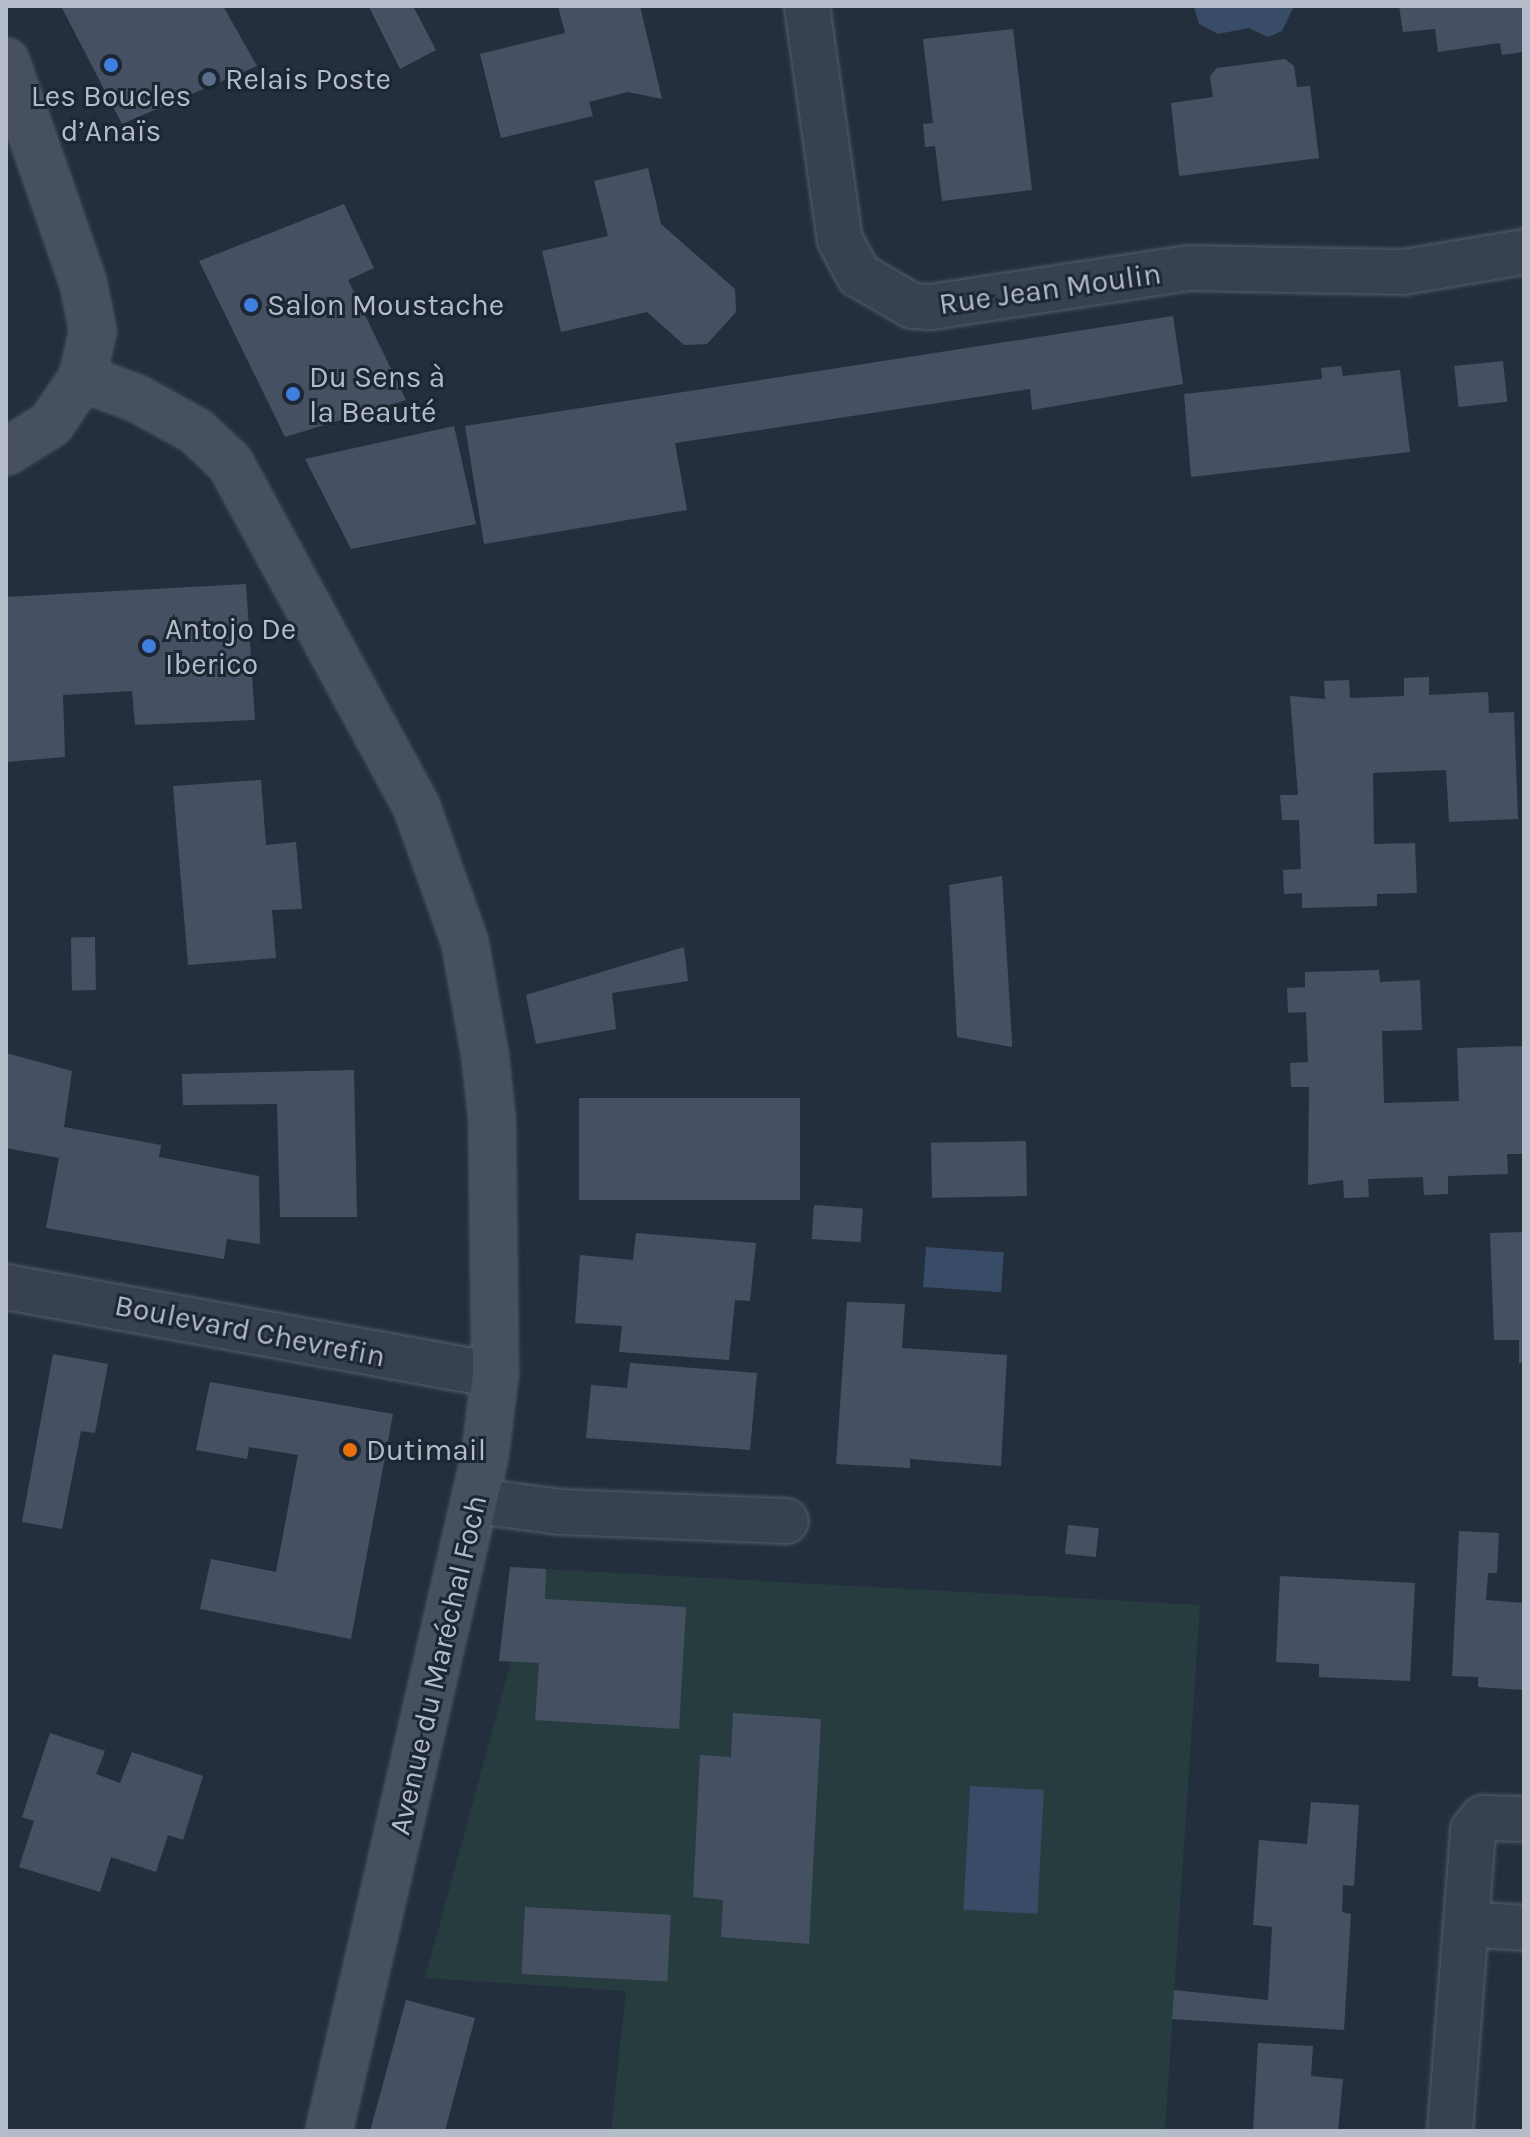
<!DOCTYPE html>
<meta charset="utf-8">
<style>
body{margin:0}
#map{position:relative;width:1530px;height:2137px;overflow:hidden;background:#242f3e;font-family:Karla,sans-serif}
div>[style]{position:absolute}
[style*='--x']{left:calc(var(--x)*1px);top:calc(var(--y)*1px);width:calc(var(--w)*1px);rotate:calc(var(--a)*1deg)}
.green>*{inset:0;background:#263c3f}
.water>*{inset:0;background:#394c67;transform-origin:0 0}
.building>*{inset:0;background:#455162;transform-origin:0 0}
.roads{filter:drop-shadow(0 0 2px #565f6c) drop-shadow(0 0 2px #565f6c)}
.street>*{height:44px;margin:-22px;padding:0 22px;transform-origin:22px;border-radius:22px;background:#38414e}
.secondary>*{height:44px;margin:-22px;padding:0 22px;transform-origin:22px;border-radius:22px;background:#465061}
.dots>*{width:22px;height:22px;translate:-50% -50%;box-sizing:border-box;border:4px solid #1d2633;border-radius:50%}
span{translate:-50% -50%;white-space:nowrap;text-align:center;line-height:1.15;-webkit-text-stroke:6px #1d2633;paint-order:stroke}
.poi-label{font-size:30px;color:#b4bcc9}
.left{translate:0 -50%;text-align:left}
.street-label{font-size:30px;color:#b4bcc9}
.frame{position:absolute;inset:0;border:8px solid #b4bcc9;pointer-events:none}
</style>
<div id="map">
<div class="green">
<div style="clip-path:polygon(510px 1567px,1200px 1605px,1165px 2131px,611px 2131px,626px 1991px,425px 1978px,511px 1662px,499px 1661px)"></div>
</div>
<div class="water">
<div style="clip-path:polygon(1294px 6px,1282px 31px,1268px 37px,1249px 28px,1218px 34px,1199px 24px,1194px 7px)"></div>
<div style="left:926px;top:1247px;width:78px;height:40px;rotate:4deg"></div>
<div style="left:970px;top:1786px;width:74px;height:124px;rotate:3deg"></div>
</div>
<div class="building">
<div style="clip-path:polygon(61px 6px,223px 6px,257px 66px,122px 124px)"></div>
<div style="clip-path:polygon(413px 6px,436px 50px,400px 69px,369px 7px)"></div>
<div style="clip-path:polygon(558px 6px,640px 6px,662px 99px,628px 92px,589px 102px,593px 116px,501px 138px,480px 54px,565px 33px)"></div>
<div style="clip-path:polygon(1399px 6px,1524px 6px,1524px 52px,1502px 55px,1500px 43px,1438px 52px,1435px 29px,1403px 32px)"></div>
<div style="clip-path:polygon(1013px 29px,1032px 190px,942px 201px,935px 146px,925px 147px,923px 124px,933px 123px,923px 39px)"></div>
<div style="clip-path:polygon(1285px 59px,1294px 66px,1297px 87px,1310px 86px,1319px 158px,1179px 176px,1171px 103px,1213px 97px,1210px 76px,1217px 68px)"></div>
<div style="clip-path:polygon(648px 168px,661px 224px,735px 289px,736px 312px,707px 344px,684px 345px,647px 312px,561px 332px,542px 251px,608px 236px,594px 181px)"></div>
<div style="clip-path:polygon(344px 204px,374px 268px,348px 280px,406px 400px,285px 437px,199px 261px)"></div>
<div style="clip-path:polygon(1173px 316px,1183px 384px,1032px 410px,1030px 389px,675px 443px,687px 510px,484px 544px,465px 426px)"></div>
<div style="left:1503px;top:361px;width:41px;height:49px;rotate:84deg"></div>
<div style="clip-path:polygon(1341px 366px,1343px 376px,1400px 370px,1410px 452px,1191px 477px,1184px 394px,1322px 379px,1321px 368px)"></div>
<div style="clip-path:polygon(454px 426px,476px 524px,351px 549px,305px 459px)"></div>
<div style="clip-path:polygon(246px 584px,255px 720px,135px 725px,132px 691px,63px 695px,65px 757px,6px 762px,6px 597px)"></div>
<div style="clip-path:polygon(1429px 677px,1429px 695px,1488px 692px,1489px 713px,1514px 712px,1518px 819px,1449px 822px,1446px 770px,1373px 773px,1374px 844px,1415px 843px,1417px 893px,1377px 894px,1377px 906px,1302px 908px,1302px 893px,1284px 894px,1283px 870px,1301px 869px,1299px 820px,1282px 820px,1280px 795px,1298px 795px,1290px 696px,1325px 699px,1324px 681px,1349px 680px,1350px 698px,1404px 696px,1404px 678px)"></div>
<div style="clip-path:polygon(261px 780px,266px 845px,296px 842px,302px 909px,272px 910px,276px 958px,188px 965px,173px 786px)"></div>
<div style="clip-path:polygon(1002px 876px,1012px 1041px,1012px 1047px,957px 1037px,949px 885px)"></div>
<div style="left:95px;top:937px;width:53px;height:24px;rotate:89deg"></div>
<div style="clip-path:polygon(684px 947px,688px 981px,612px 993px,616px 1029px,536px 1044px,526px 995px)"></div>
<div style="clip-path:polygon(1379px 970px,1380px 982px,1420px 980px,1422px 1030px,1382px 1031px,1384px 1103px,1459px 1101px,1457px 1048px,1524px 1046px,1524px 1154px,1507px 1154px,1508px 1174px,1448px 1176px,1448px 1194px,1424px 1195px,1423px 1177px,1368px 1179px,1369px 1197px,1344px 1198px,1343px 1180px,1308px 1185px,1309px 1087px,1291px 1087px,1290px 1063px,1308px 1062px,1306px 1012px,1288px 1013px,1287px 988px,1305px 987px,1305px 972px)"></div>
<div style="clip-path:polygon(6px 1053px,72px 1071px,64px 1127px,161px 1145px,159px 1157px,259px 1176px,260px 1244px,227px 1239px,224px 1259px,46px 1228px,59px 1158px,6px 1148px)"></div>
<div style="clip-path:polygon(354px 1070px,357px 1217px,280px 1217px,277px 1104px,183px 1105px,182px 1074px)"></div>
<div style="left:800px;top:1098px;width:102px;height:221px;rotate:90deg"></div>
<div style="left:1026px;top:1141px;width:55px;height:95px;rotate:89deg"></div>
<div style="left:814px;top:1205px;width:49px;height:34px;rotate:4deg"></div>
<div style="clip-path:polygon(1524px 1232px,1524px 1362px,1519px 1363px,1519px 1340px,1494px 1340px,1490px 1233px)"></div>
<div style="clip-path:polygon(636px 1233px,756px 1243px,750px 1301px,735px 1300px,729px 1360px,619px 1352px,622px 1326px,575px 1323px,580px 1255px,633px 1260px)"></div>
<div style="clip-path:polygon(847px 1302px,905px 1304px,902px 1348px,1007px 1355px,1001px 1466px,910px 1459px,910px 1468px,836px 1464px)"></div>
<div style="clip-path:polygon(53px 1354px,108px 1364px,95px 1433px,81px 1431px,62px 1529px,22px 1522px)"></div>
<div style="clip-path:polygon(630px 1363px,757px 1373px,750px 1450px,586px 1438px,591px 1385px,627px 1388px)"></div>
<div style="clip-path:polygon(210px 1382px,393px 1414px,351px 1639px,200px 1609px,211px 1559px,276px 1572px,298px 1455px,249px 1447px,247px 1459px,196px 1450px)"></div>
<div style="left:1068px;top:1525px;width:31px;height:29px;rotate:6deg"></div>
<div style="clip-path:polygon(1459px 1531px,1499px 1533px,1497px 1573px,1488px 1573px,1486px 1600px,1524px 1603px,1524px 1690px,1478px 1687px,1478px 1677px,1452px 1676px)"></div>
<div style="clip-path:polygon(510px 1567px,546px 1569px,545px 1599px,686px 1607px,679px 1729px,535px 1720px,539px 1663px,499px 1661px)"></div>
<div style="clip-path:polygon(1280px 1576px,1415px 1583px,1410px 1681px,1319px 1677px,1319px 1664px,1276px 1662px)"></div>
<div style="clip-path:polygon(733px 1713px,821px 1719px,809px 1944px,721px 1937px,723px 1900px,693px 1897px,700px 1755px,731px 1757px)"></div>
<div style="clip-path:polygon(50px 1733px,105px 1751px,96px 1774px,120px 1783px,132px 1752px,203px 1776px,183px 1840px,168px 1835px,156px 1872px,111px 1857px,100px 1892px,19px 1867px,34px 1821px,22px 1817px)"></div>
<div style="clip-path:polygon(1311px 1802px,1359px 1805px,1354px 1886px,1343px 1885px,1342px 1912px,1351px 1914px,1344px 2030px,1172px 2019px,1174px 1990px,1268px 2000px,1272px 1927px,1253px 1925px,1259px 1840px,1307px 1844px)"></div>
<div style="left:525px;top:1907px;width:146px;height:67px;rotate:3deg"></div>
<div style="clip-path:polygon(406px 2000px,475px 2018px,445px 2131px,370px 2131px)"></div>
<div style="clip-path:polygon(1258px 2043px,1313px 2046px,1311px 2076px,1343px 2079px,1338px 2131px,1253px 2131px)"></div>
</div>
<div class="roads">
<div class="street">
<div style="--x:807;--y:6;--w:236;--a:82"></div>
<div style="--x:840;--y:240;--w:40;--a:62"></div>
<div style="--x:859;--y:275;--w:61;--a:30.3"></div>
<div style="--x:912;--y:306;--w:19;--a:3"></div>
<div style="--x:931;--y:307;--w:261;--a:-8.6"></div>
<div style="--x:1189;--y:268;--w:215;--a:1.1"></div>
<div style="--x:1404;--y:272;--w:122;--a:-9.5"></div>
<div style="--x:6;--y:1287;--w:497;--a:10.2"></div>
<div style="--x:477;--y:1501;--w:85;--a:7.5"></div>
<div style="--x:561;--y:1512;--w:225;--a:2.3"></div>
<div style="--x:1467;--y:1924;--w:57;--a:4"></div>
<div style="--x:1450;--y:2131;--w:302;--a:-85.6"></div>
<div style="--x:1473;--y:1830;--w:16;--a:-50"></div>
<div style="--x:1483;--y:1818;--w:41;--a:1.4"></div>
</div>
<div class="secondary">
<div style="--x:6;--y:61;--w:234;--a:70.8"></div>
<div style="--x:83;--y:282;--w:50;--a:78.5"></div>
<div style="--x:93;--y:331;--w:48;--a:103.2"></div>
<div style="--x:82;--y:378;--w:55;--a:124"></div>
<div style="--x:51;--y:424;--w:53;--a:148.1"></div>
<div style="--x:82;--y:378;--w:58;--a:20.3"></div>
<div style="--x:136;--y:398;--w:68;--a:28.8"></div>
<div style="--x:196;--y:431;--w:47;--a:43.3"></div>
<div style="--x:230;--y:463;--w:392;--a:61.5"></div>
<div style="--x:417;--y:808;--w:143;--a:70.4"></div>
<div style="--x:465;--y:943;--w:114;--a:79.9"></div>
<div style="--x:485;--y:1055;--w:64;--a:83.8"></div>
<div style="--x:492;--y:1119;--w:256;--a:89.3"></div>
<div style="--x:495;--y:1375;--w:81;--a:97.1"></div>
<div style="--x:485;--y:1455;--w:694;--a:102.99"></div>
</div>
</div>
<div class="dots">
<div style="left:111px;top:65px;background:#3f7fe0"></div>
<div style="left:209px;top:79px;background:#5c6f8a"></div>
<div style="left:251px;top:305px;background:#3f7fe0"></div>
<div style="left:293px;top:394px;background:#3f7fe0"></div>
<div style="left:149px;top:646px;background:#3f7fe0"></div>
<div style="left:350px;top:1450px;background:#e8710a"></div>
</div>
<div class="poi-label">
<span class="left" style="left:225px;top:79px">Relais Poste</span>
<span style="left:111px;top:113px">Les Boucles<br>d’Anaïs</span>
<span class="left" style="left:267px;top:305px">Salon Moustache</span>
<span class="left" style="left:309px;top:394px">Du Sens à<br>la Beauté</span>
<span class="left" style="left:165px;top:646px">Antojo De<br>Iberico</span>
<span class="left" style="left:366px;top:1450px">Dutimail</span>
</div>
<div class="street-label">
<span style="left:1050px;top:289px;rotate:-8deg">Rue Jean Moulin</span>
<span style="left:250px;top:1331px;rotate:11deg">Boulevard Chevrefin</span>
<span style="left:438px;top:1665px;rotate:-77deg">Avenue du Maréchal Foch</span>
</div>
<div class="frame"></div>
</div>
